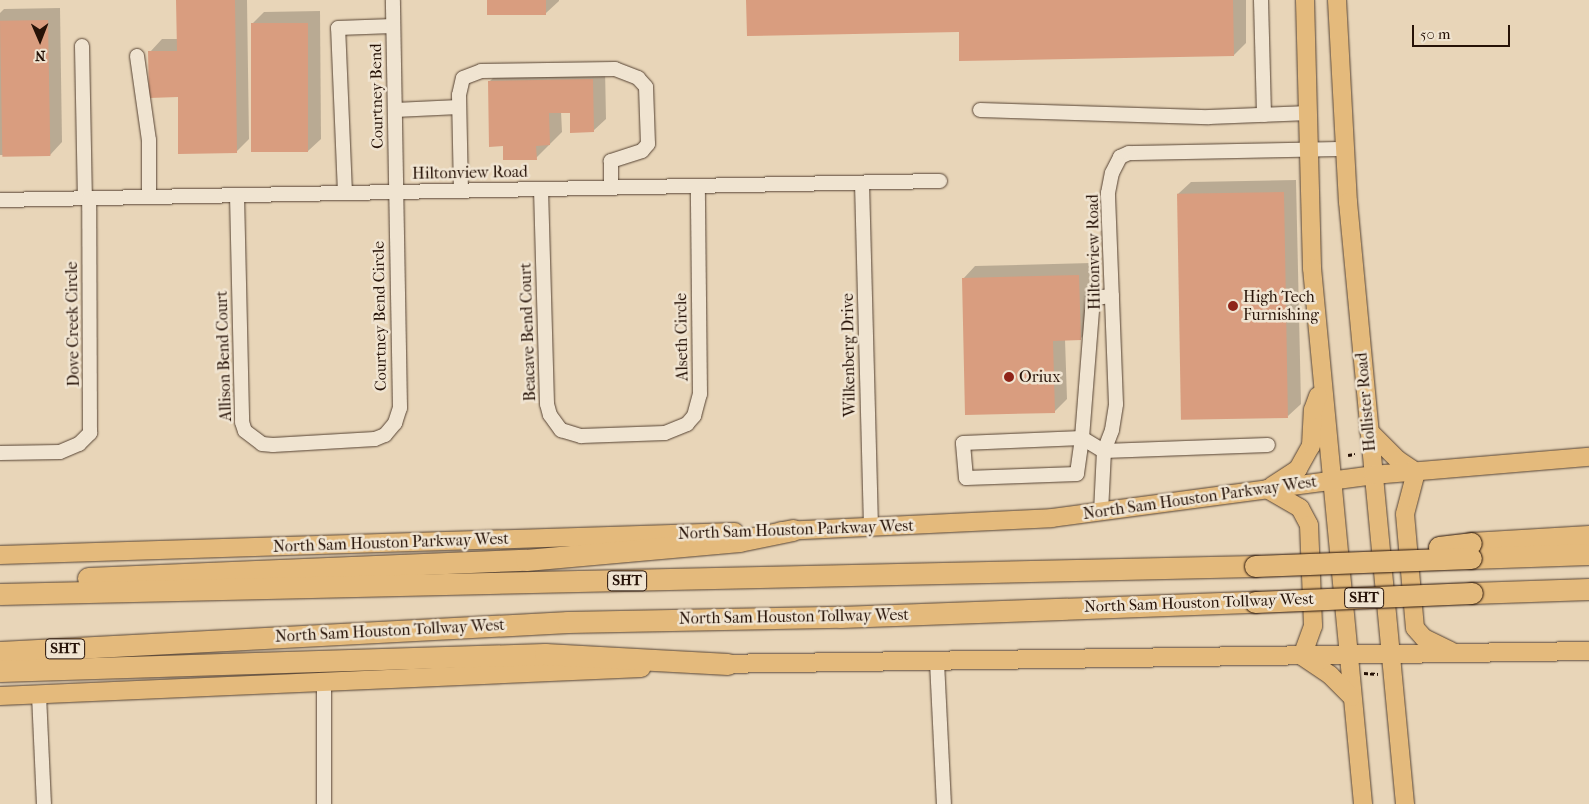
<!DOCTYPE html>
<style>
body{margin:0}
#map{position:relative;width:1589px;height:804px;overflow:hidden;background:#e8d5b8;font-family:"IM FELL French Canon",serif}
div>[style]{position:absolute}
[style*='--x']{left:calc(var(--x)*1px);top:calc(var(--y)*1px);width:calc(var(--w)*1px);rotate:calc(var(--a)*1deg)}
.shadow>*{inset:0;background:#0003}
.building>*{inset:0;background:#d99d7f;transform-origin:0 0}
.path>*{height:2.5px;margin-top:-1.25px;transform-origin:0;background:repeating-linear-gradient(90deg,#261207 0 4px,transparent 0 6.5px)}
.roads{filter:drop-shadow(0 0 1px #564333) drop-shadow(0 0 1px #564333)}
.minor>*{height:14px;margin:-7px;padding:0 7px;transform-origin:7px;border-radius:7px;background:#f0e4d1}
.major>*{height:18px;margin:-9px;padding:0 9px;transform-origin:9px;border-radius:9px;background:#e4ba7c}
.highway>*{height:21px;margin:-10.5px;padding:0 10.5px;transform-origin:10.5px;border-radius:10.5px;background:#e4ba7c}
.bridges{filter:drop-shadow(0 0 1px #261207) drop-shadow(0 0 1px #261207)}
.highway-bridge>*{height:21px;margin:-10.5px;padding:0 10.5px;transform-origin:10.5px;border-radius:10.5px;background:#e4ba7c}
.dots>*{width:14px;height:14px;translate:-50% -50%;box-sizing:border-box;border:2px solid #f0e4d1;border-radius:50%}
span{translate:-50% -50%;white-space:nowrap;text-align:center;line-height:1.15;-webkit-text-stroke:5px #f0e4d1;paint-order:stroke}
.shield-label span{padding:1px 4px;background:#f0e4d1;border:1px solid;border-radius:4px;-webkit-text-stroke-width:0}
.shield-label{font-size:15px;color:#261207;font-weight:700}
.street-label{font-size:16px;color:#261207}
.poi-label{font-size:16px;color:#261207}
.left{translate:0 -50%;text-align:left}
.north{position:absolute;left:15px;top:15px;width:50px;height:50px;-webkit-text-stroke:4px #f0e4d1;paint-order:stroke;rotate:179deg;font-size:14px;font-weight:700;line-height:20px;text-align:center;color:#261207}
.north::after{content:'';display:block;margin:auto;width:18px;height:22px;background:#261207;clip-path:polygon(50% 0,100% 100%,50% 72%,0 100%)}
.scale{position:absolute;left:1412px;top:25px;width:98px;height:22px;box-sizing:border-box;border:2px solid #261207;border-top:0;padding-left:6px;font-size:15px;line-height:18px;white-space:nowrap;color:#261207;-webkit-text-stroke:4px #f0e4d1;paint-order:stroke}
</style>
<div id="map">
<div class="shadow">
<div style="clip-path:polygon(178px 0,247px 0,249px 139px,236px 152px,179px 96px,150px 52px,162px 39px,178px 39px)"></div>
<div style="clip-path:polygon(488px 0,559px 0,559px 1px,546px 13px)"></div>
<div style="clip-path:polygon(748px 0,1246px 0,1246px 43px,1234px 55px,960px 31px)"></div>
<div style="clip-path:polygon(60px 8px,62px 142px,50px 155px,0 155px,0 13px,4px 9px)"></div>
<div style="clip-path:polygon(320px 11px,321px 139px,308px 151px,252px 24px,264px 12px)"></div>
<div style="clip-path:polygon(605px 68px,606px 119px,593px 131px,571px 111px,561px 111px,562px 132px,536px 158px,504px 145px,490px 81px,502px 69px)"></div>
<div style="clip-path:polygon(1296px 180px,1301px 404px,1288px 416px,1178px 194px,1191px 182px)"></div>
<div style="clip-path:polygon(1091px 263px,1093px 326px,1080px 339px,1065px 339px,1067px 399px,1054px 412px,963px 279px,975px 266px)"></div>
</div>
<div class="building">
<div style="clip-path:polygon(176px 0,235px 0,237px 153px,178px 154px,178px 97px,149px 98px,148px 51px,177px 51px)"></div>
<div style="left:487px;top:0;width:59px;height:15px"></div>
<div style="clip-path:polygon(746px 0,1233px 0,1234px 56px,959px 61px,959px 32px,747px 36px)"></div>
<div style="left:48px;top:20px;width:136px;height:48px;rotate:89deg"></div>
<div style="left:308px;top:23px;width:129px;height:57px;rotate:90deg"></div>
<div style="clip-path:polygon(593px 79px,594px 132px,570px 133px,570px 113px,549px 113px,550px 145px,536px 146px,537px 160px,503px 160px,503px 146px,489px 147px,488px 81px)"></div>
<div style="left:1284px;top:192px;width:226px;height:107px;rotate:89deg"></div>
<div style="clip-path:polygon(1079px 275px,1081px 340px,1053px 341px,1055px 413px,965px 415px,962px 278px)"></div>
</div>
<div class="path">
<div style="--x:1348;--y:455;--w:7;--a:-8"></div>
<div style="--x:1364;--y:673;--w:14;--a:4"></div>
</div>
<div class="roads">
<div class="minor">
<div style="--x:1261;--y:0;--w:115;--a:88.5"></div>
<div style="--x:82;--y:46;--w:152;--a:88.9"></div>
<div style="--x:137;--y:56;--w:85;--a:81.9"></div>
<div style="--x:149;--y:140;--w:57;--a:90"></div>
<div style="--x:395;--y:110;--w:64;--a:-2.7"></div>
<div style="--x:980;--y:110;--w:229;--a:1.8"></div>
<div style="--x:1209;--y:117;--w:100;--a:-2.3"></div>
<div style="--x:862;--y:183;--w:344;--a:88.5"></div>
<div style="--x:541;--y:189;--w:215;--a:88.4"></div>
<div style="--x:547;--y:404;--w:11;--a:75"></div>
<div style="--x:550;--y:415;--w:19;--a:54"></div>
<div style="--x:561;--y:430;--w:21;--a:17"></div>
<div style="--x:581;--y:436;--w:84;--a:-2"></div>
<div style="--x:665;--y:433;--w:24;--a:-22"></div>
<div style="--x:687;--y:424;--w:11;--a:-49"></div>
<div style="--x:694;--y:416;--w:23;--a:-75"></div>
<div style="--x:700;--y:394;--w:208;--a:-90.6"></div>
<div style="--x:461;--y:191;--w:96;--a:-91.2"></div>
<div style="--x:459;--y:95;--w:17;--a:-77"></div>
<div style="--x:463;--y:78;--w:19;--a:-21"></div>
<div style="--x:481;--y:71;--w:134;--a:-0.9"></div>
<div style="--x:615;--y:69;--w:25;--a:21"></div>
<div style="--x:638;--y:78;--w:12;--a:48"></div>
<div style="--x:646;--y:87;--w:57;--a:88"></div>
<div style="--x:648;--y:144;--w:9;--a:131"></div>
<div style="--x:642;--y:151;--w:33;--a:162"></div>
<div style="--x:611;--y:161;--w:26;--a:90"></div>
<div style="--x:345;--y:193;--w:165;--a:-92.4"></div>
<div style="--x:338;--y:28;--w:55;--a:-2.1"></div>
<div style="--x:237;--y:195;--w:227;--a:88.7"></div>
<div style="--x:242;--y:422;--w:9;--a:72"></div>
<div style="--x:245;--y:431;--w:21;--a:37"></div>
<div style="--x:262;--y:444;--w:11;--a:5"></div>
<div style="--x:273;--y:445;--w:102;--a:-3.4"></div>
<div style="--x:375;--y:439;--w:11;--a:-22"></div>
<div style="--x:385;--y:435;--w:16;--a:-50"></div>
<div style="--x:395;--y:423;--w:16;--a:-72"></div>
<div style="--x:400;--y:408;--w:408;--a:-91"></div>
<div style="--x:0;--y:200;--w:940;--a:-1.16"></div>
<div style="--x:1112;--y:296;--w:19;--a:174"></div>
<div style="--x:1093;--y:298;--w:140;--a:94.5"></div>
<div style="--x:1082;--y:438;--w:26;--a:31"></div>
<div style="--x:1104;--y:451;--w:164;--a:-2.1"></div>
<div style="--x:1082;--y:438;--w:36;--a:98"></div>
<div style="--x:1077;--y:474;--w:111;--a:177.9"></div>
<div style="--x:966;--y:478;--w:35;--a:-95"></div>
<div style="--x:963;--y:443;--w:119;--a:-2.4"></div>
<div style="--x:0;--y:453;--w:60;--a:-1"></div>
<div style="--x:60;--y:452;--w:21;--a:-23"></div>
<div style="--x:79;--y:444;--w:16;--a:-45"></div>
<div style="--x:90;--y:433;--w:235;--a:-90.2"></div>
<div style="--x:1101;--y:512;--w:61;--a:-87.2"></div>
<div style="--x:1104;--y:451;--w:22;--a:-69"></div>
<div style="--x:1112;--y:430;--w:26;--a:-81"></div>
<div style="--x:1116;--y:404;--w:211;--a:-92.2"></div>
<div style="--x:1108;--y:193;--w:20;--a:-79"></div>
<div style="--x:1112;--y:173;--w:18;--a:-63"></div>
<div style="--x:1120;--y:157;--w:10;--a:-24"></div>
<div style="--x:1129;--y:153;--w:216;--a:-1.1"></div>
<div style="--x:937;--y:662;--w:142;--a:87.2"></div>
<div style="--x:39;--y:695;--w:109;--a:87.4"></div>
<div style="--x:324;--y:804;--w:122;--a:-90"></div>
</div>
<div class="major">
<div style="--x:1305;--y:0;--w:268;--a:88.5"></div>
<div style="--x:1312;--y:268;--w:538;--a:84.56"></div>
<div style="--x:1337;--y:0;--w:202;--a:86.9"></div>
<div style="--x:1348;--y:202;--w:605;--a:84.59"></div>
<div style="--x:1369;--y:431;--w:41;--a:45"></div>
<div style="--x:1398;--y:460;--w:22;--a:34"></div>
<div style="--x:1416;--y:472;--w:43;--a:104.7"></div>
<div style="--x:1405;--y:514;--w:114;--a:85"></div>
<div style="--x:1415;--y:628;--w:13;--a:48"></div>
<div style="--x:1424;--y:638;--w:30;--a:26"></div>
<div style="--x:1272;--y:486;--w:31;--a:-33"></div>
<div style="--x:1298;--y:469;--w:26;--a:-61"></div>
<div style="--x:1311;--y:446;--w:36;--a:-87"></div>
<div style="--x:1313;--y:410;--w:15;--a:-70"></div>
<div style="--x:1267;--y:489;--w:38;--a:30"></div>
<div style="--x:1300;--y:508;--w:19;--a:62"></div>
<div style="--x:1309;--y:525;--w:101;--a:87.7"></div>
<div style="--x:1313;--y:626;--w:32;--a:110"></div>
<div style="--x:781;--y:531;--w:271;--a:-2.7"></div>
<div style="--x:1052;--y:518;--w:324;--a:-7.6"></div>
<div style="--x:1373;--y:475;--w:217;--a:-4.8"></div>
<div style="--x:0;--y:555;--w:735;--a:-1.79"></div>
<div style="--x:1302;--y:656;--w:34;--a:34"></div>
<div style="--x:1330;--y:675;--w:31;--a:45"></div>
<div style="--x:715;--y:664;--w:874;--a:-0.85"></div>
<div style="--x:0;--y:696;--w:642;--a:-2.5"></div>
</div>
<div class="highway">
<div style="--x:1471;--y:543;--w:118;--a:-3.4"></div>
<div style="--x:1471;--y:558;--w:118;--a:-1.9"></div>
<div style="--x:88;--y:578;--w:438;--a:-2.4"></div>
<div style="--x:526;--y:560;--w:214;--a:-5.1"></div>
<div style="--x:739;--y:541;--w:55;--a:-11.5"></div>
<div style="--x:1472;--y:593;--w:117;--a:-2"></div>
<div style="--x:0;--y:594;--w:1255;--a:-1.28"></div>
<div style="--x:0;--y:652;--w:569;--a:-3.02"></div>
<div style="--x:568;--y:622;--w:272;--a:-1.1"></div>
<div style="--x:840;--y:617;--w:415;--a:-2.1"></div>
<div style="--x:0;--y:671;--w:545;--a:-1.79"></div>
<div style="--x:545;--y:654;--w:183;--a:3.1"></div>
</div>
</div>
<div class="bridges">
<div class="highway-bridge">
<div style="--x:1439;--y:547;--w:32;--a:-7"></div>
<div style="--x:1255;--y:566;--w:216;--a:-2.1"></div>
<div style="--x:1255;--y:602;--w:217;--a:-2.4"></div>
</div>
</div>
<div class="dots">
<div style="left:1233px;top:306px;background:#8f2418"></div>
<div style="left:1009px;top:377px;background:#8f2418"></div>
</div>
<div class="shield-label">
<span style="left:627px;top:581px">SHT</span>
<span style="left:1364px;top:598px">SHT</span>
<span style="left:65px;top:649px">SHT</span>
</div>
<div class="street-label">
<span style="left:377px;top:96px;rotate:-91deg">Courtney Bend</span>
<span style="left:470px;top:173px;rotate:-1deg">Hiltonview Road</span>
<span style="left:1094px;top:252px;rotate:-91deg">Hiltonview Road</span>
<span style="left:380px;top:316px;rotate:-91deg">Courtney Bend Circle</span>
<span style="left:73px;top:324px;rotate:-91deg">Dove Creek Circle</span>
<span style="left:528px;top:332px;rotate:-92deg">Beacave Bend Court</span>
<span style="left:682px;top:337px;rotate:-91deg">Alseth Circle</span>
<span style="left:849px;top:355px;rotate:-91deg">Wilkenberg Drive</span>
<span style="left:224px;top:356px;rotate:-92deg">Allison Bend Court</span>
<span style="left:1366px;top:402px;rotate:-95deg">Hollister Road</span>
<span style="left:1200px;top:498px;rotate:-8deg">North Sam Houston Parkway West</span>
<span style="left:796px;top:530px;rotate:-2deg">North Sam Houston Parkway West</span>
<span style="left:391px;top:543px;rotate:-2deg">North Sam Houston Parkway West</span>
<span style="left:1199px;top:603px;rotate:-2deg">North Sam Houston Tollway West</span>
<span style="left:794px;top:617px;rotate:-1deg">North Sam Houston Tollway West</span>
<span style="left:390px;top:631px;rotate:-3deg">North Sam Houston Tollway West</span>
</div>
<div class="poi-label">
<span class="left" style="left:1243px;top:306px">High Tech<br>Furnishing</span>
<span class="left" style="left:1019px;top:377px">Oriux</span>
</div>
<div class="north">N</div>
<div class="scale">50 m</div>
</div>
